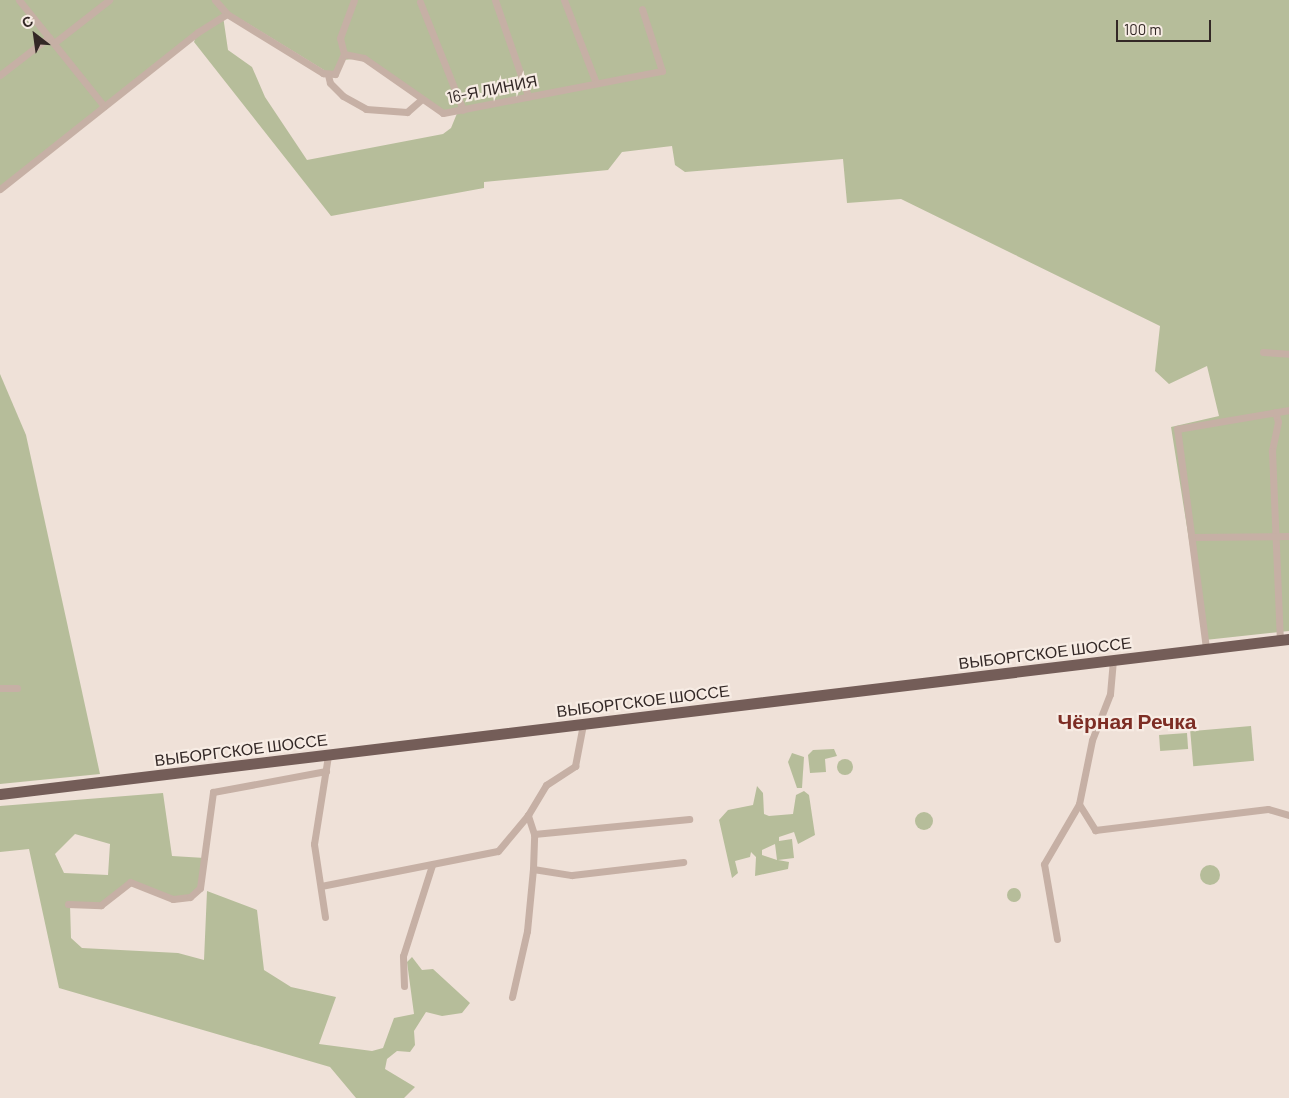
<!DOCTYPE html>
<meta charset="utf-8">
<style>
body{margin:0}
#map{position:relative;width:1289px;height:1098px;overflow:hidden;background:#efe1d8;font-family:Barlow,sans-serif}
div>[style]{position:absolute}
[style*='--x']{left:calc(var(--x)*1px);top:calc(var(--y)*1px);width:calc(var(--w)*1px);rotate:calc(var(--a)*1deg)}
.green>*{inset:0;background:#b6bd9a;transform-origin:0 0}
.round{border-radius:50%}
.street>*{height:7px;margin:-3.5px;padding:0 3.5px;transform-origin:3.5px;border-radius:3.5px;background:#c6b0a5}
.primary>*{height:11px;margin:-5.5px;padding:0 5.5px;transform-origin:5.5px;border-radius:5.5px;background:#745d58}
span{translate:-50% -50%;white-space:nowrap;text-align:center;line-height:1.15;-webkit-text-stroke:4.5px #f7ece4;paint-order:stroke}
.street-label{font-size:16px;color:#332826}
.district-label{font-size:21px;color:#7d2d24;font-weight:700}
.north{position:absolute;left:10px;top:10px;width:50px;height:50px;-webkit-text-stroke:4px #f7ece4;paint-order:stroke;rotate:330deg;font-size:14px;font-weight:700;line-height:20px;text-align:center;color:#332826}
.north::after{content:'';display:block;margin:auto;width:18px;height:22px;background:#332826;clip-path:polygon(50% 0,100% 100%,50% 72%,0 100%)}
.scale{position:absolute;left:1116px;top:20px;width:95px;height:22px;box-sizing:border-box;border:2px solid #332826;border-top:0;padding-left:6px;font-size:15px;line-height:18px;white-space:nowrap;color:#332826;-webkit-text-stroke:4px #f7ece4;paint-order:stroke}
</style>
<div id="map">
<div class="green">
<div style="clip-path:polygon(evenodd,0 0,1289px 0,1289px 631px,1205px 640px,1171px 427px,1219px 416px,1207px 366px,1169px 384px,1155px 371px,1160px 326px,901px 199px,847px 203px,843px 159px,685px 172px,675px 165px,672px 146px,622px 152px,608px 170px,484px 182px,484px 188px,331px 216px,194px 42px,197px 33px,0 189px,0 0,223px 16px,242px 20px,332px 75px,343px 60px,364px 58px,443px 113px,458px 111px,451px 128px,443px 134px,307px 160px,265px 97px,252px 67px,228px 50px,223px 16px)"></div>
<div style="clip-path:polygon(0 374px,26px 435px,100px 774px,0 784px)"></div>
<div style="left:1251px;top:726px;width:35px;height:61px;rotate:85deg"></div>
<div style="left:1187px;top:733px;width:16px;height:28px;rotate:86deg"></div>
<div style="clip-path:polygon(834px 749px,837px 756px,825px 759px,826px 772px,810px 773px,808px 755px,813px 750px)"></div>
<div style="clip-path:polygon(792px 753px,804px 757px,802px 788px,797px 788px,788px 762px)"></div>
<div class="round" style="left:837px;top:759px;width:16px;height:16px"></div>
<div style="clip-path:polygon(evenodd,757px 786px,763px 793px,764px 814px,769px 816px,793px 814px,796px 795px,804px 791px,809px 795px,815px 835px,798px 844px,794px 832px,779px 837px,779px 841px,792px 839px,794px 858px,778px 860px,789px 862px,788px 869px,755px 876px,756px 857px,751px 852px,750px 857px,735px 861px,738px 873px,732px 878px,719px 820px,728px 810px,753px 805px,757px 786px,775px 844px,777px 860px,762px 855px,762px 850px,775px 844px)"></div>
<div style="clip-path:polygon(evenodd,163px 793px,172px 856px,205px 858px,200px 888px,190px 897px,173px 899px,130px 882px,101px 905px,70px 905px,71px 938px,82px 948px,178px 953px,204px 960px,207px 891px,257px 910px,264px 970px,291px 987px,336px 997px,319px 1044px,372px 1051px,383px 1048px,394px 1018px,414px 1014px,407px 962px,412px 957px,422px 970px,433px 969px,470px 1003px,462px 1013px,442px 1016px,426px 1012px,414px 1031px,415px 1045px,410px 1052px,397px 1051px,387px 1059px,385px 1069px,415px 1087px,404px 1098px,356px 1098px,330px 1067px,59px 988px,29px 849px,0 852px,0 806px,163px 793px,75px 834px,110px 844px,108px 875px,64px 873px,55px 854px,75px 834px)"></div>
<div class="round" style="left:915px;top:812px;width:18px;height:18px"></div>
<div class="round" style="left:1200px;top:865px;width:20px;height:20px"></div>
<div class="round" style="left:1007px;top:888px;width:14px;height:14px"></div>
</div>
<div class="street">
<div style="--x:19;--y:0;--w:136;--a:51.3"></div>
<div style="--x:215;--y:0;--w:18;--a:49"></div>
<div style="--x:495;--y:0;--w:102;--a:71"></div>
<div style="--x:564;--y:0;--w:89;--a:68.9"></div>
<div style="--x:420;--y:2;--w:116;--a:68.3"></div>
<div style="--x:54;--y:43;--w:70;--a:-38"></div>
<div style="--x:344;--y:54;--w:16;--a:-104"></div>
<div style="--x:340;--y:38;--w:40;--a:-69.8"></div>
<div style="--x:0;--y:75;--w:62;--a:-37.8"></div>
<div style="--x:328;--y:75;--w:8;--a:76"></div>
<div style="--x:330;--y:83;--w:18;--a:45"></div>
<div style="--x:343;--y:96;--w:26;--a:29"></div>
<div style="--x:366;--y:109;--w:41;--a:4.2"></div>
<div style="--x:407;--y:112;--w:18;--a:-41"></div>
<div style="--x:0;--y:189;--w:253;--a:-38.4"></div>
<div style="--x:198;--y:32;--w:34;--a:-32"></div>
<div style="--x:227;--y:14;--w:113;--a:31.6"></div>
<div style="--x:323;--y:73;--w:12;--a:5"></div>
<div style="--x:335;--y:74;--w:22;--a:-66"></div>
<div style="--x:344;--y:54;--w:20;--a:11"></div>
<div style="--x:364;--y:58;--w:96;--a:34.8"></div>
<div style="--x:443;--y:113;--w:223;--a:-10.9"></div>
<div style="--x:662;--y:71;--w:65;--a:-107.9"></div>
<div style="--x:1263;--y:352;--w:26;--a:4"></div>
<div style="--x:1275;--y:412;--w:10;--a:73"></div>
<div style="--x:1278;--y:422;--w:30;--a:102"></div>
<div style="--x:1272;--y:451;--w:189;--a:87.6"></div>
<div style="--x:1192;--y:537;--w:97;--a:-0.6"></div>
<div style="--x:1206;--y:648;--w:221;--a:-97.5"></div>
<div style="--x:1177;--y:429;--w:114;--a:-9.6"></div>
<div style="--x:0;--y:688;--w:17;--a:0"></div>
<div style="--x:1079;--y:804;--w:31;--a:58"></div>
<div style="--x:1095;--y:830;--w:174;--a:-6.9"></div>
<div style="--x:1268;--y:809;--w:22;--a:16"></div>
<div style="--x:534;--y:834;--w:156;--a:-5.5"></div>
<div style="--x:533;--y:869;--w:39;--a:9"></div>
<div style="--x:572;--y:875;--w:112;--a:-6.7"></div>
<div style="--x:321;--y:886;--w:180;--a:-11.2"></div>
<div style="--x:498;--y:851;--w:47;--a:-50.2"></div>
<div style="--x:68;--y:904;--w:33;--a:2"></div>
<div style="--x:101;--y:905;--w:37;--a:-38"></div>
<div style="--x:130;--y:882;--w:46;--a:21.6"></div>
<div style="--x:173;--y:899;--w:17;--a:-7"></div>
<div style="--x:190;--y:897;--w:13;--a:-42"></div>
<div style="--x:200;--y:888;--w:97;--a:-82.3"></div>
<div style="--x:213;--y:792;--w:115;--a:-10.5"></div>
<div style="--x:325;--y:917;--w:74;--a:-98.6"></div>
<div style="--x:314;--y:844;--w:89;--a:-81"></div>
<div style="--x:1057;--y:939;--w:76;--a:-99.8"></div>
<div style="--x:1044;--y:864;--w:69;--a:-59.7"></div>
<div style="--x:1079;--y:804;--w:65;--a:-78.5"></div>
<div style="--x:1092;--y:740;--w:49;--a:-68.6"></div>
<div style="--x:1110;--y:694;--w:33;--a:-85"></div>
<div style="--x:404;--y:986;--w:30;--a:-92"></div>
<div style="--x:403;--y:956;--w:96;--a:-72.3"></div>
<div style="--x:512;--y:997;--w:68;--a:-77.2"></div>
<div style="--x:527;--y:931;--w:62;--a:-84.5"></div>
<div style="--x:533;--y:869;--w:35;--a:-88"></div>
<div style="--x:534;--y:834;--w:20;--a:-108"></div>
<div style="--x:528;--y:815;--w:35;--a:-59"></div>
<div style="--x:546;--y:785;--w:35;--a:-33"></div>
<div style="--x:575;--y:766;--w:43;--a:-79.2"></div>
</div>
<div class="primary">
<div style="--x:0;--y:794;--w:1298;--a:-6.86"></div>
</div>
<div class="street-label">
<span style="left:492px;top:89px;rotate:-11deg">16-Я ЛИНИЯ</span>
<span style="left:1045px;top:653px;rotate:-7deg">ВЫБОРГСКОЕ ШОССЕ</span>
<span style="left:643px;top:701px;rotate:-7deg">ВЫБОРГСКОЕ ШОССЕ</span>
<span style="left:241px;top:750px;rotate:-7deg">ВЫБОРГСКОЕ ШОССЕ</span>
</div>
<div class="district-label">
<span style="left:1127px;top:721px">Чёрная Речка</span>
</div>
<div class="north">С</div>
<div class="scale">100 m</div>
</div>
